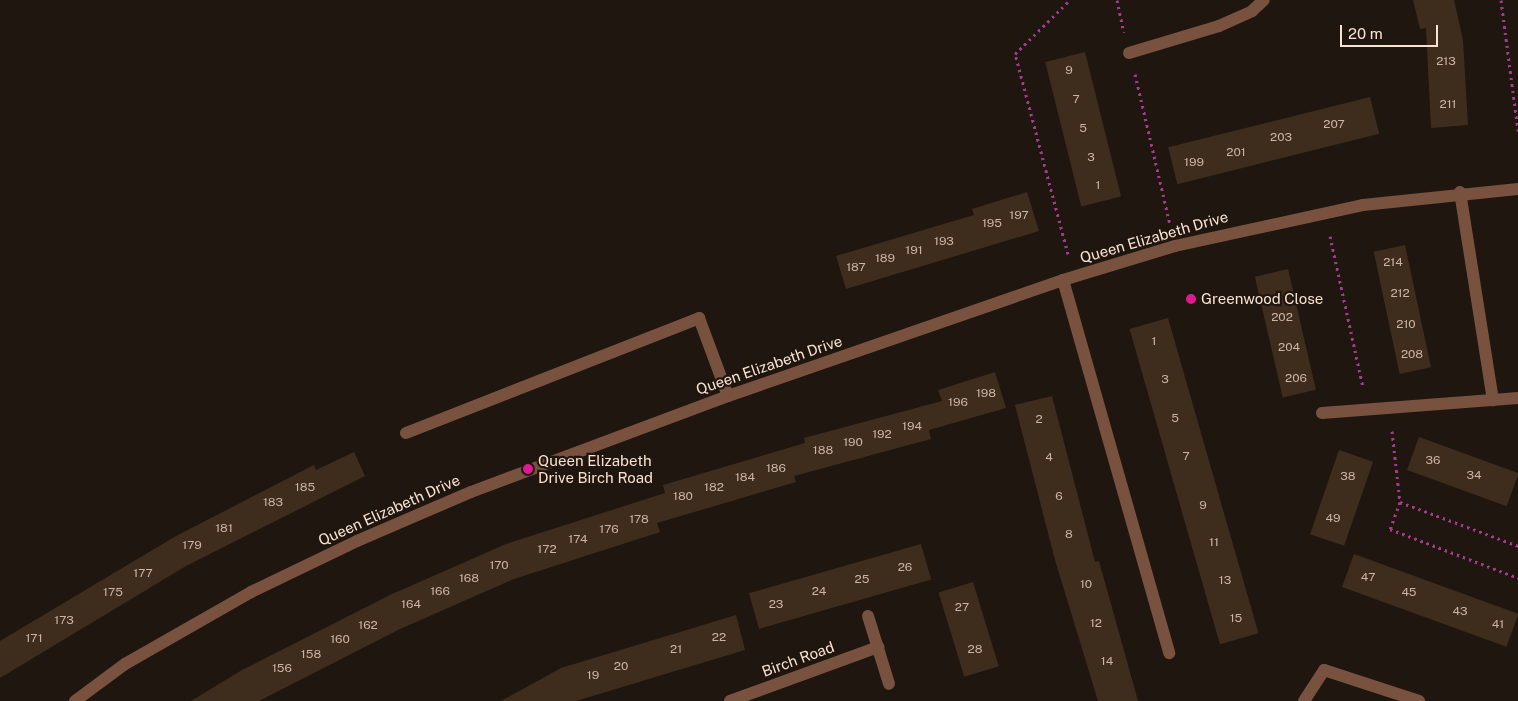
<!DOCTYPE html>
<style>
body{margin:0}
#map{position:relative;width:1518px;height:701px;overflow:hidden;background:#1f160f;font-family:"Public Sans",sans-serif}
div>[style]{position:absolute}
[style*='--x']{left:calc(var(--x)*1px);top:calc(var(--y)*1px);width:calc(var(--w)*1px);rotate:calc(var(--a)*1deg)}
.building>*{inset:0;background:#3e2d1d;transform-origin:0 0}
.path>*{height:3px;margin-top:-1.5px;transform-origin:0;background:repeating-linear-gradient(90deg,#a53b8d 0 2.5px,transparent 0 6.5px)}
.minor>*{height:12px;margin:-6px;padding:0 6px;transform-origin:6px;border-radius:6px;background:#79523f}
.dots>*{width:14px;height:14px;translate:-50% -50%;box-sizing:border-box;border:2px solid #1f160f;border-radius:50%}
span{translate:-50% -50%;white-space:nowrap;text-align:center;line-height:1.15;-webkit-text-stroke:4.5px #1f160f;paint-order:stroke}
.number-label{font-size:12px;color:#cbb5a5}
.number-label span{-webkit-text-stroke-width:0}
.street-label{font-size:15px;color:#fae2d2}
.poi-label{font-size:15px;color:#fae2d2}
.left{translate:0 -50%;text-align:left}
.scale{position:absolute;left:1340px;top:25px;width:98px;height:22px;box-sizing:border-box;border:2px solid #fae2d2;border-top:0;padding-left:6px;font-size:15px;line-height:18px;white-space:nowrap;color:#fae2d2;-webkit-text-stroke:4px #1f160f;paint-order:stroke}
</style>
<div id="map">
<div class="building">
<div style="clip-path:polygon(1413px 0,1454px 0,1463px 40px,1468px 125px,1431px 128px,1426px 28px,1420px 29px)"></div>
<div style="left:1085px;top:52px;width:149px;height:41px;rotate:76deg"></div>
<div style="left:1370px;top:97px;width:38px;height:208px;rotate:76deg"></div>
<div style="clip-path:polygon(1027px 192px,1039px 231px,846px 289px,836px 256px,974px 215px,972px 209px)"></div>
<div style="left:1405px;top:245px;width:125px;height:32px;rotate:78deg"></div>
<div style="left:1288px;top:269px;width:124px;height:34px;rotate:77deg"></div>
<div style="left:1168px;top:318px;width:328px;height:40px;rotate:74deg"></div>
<div style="clip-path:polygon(995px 372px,1006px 408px,929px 430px,931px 439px,794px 476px,796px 482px,657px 523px,660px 532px,514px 579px,400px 629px,259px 701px,191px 701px,242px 670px,390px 595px,506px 544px,665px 493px,663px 485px,805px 443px,804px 438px,942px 401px,938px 390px)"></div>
<div style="clip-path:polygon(1052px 396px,1095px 562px,1099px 561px,1138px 701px,1098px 701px,1055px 560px,1015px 405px)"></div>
<div style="left:1419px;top:437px;width:106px;height:35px;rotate:20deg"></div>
<div style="left:1339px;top:450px;width:36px;height:89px;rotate:19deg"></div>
<div style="clip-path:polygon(354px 452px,365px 476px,186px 566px,0 678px,0 641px,176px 536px,314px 465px,316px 470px)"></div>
<div style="left:921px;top:544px;width:37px;height:179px;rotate:74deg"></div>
<div style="left:1354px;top:554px;width:175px;height:35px;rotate:20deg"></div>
<div style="left:973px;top:582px;width:88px;height:36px;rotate:73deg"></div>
<div style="clip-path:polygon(736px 615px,745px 650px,576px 701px,501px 701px,561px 668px)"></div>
</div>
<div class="path">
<div style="--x:1117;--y:0;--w:33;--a:78"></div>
<div style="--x:1501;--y:0;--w:132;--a:82.6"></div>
<div style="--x:1135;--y:74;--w:154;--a:76.9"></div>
<div style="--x:1330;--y:236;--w:155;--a:77.7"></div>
<div style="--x:1068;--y:254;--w:207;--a:-104.8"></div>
<div style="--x:1015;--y:54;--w:77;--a:-44.5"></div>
<div style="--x:1392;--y:431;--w:71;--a:83.6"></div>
<div style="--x:1400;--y:502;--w:126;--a:20.4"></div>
<div style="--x:1400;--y:502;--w:29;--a:110"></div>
<div style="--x:1390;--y:529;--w:137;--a:20.9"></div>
</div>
<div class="minor">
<div style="--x:1129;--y:53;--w:94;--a:-16.7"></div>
<div style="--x:1219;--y:26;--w:36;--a:-24"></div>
<div style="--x:1252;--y:11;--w:16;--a:-43"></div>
<div style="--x:1460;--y:192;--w:211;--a:81"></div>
<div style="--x:1063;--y:280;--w:388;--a:74.1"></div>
<div style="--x:1322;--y:413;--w:197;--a:-4.4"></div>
<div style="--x:406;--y:433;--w:315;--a:-21.4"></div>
<div style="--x:699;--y:318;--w:83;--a:69.6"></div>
<div style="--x:868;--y:616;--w:71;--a:72.8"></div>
<div style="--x:75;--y:701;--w:62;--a:-36.5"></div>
<div style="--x:125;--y:664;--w:145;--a:-29.7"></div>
<div style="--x:251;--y:592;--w:118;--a:-25.7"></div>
<div style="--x:357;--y:541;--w:124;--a:-23.3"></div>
<div style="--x:471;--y:492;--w:274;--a:-20.5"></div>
<div style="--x:728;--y:396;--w:355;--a:-19.1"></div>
<div style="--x:1063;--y:280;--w:117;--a:-16.9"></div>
<div style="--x:1175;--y:246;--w:192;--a:-12.3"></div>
<div style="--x:1363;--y:205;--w:156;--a:-5.9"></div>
<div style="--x:730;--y:701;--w:158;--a:-20"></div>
<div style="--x:1304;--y:701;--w:37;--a:-57"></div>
<div style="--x:1324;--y:670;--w:100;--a:18.1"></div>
</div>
<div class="dots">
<div style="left:1191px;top:299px;background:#de1a93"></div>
<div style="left:528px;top:469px;background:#de1a93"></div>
</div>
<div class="number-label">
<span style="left:1446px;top:62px">213</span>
<span style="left:1069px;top:71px">9</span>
<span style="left:1076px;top:100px">7</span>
<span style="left:1448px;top:105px">211</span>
<span style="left:1334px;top:125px">207</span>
<span style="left:1083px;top:129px">5</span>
<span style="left:1281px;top:138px">203</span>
<span style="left:1236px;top:153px">201</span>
<span style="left:1091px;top:158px">3</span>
<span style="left:1194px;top:163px">199</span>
<span style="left:1098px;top:186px">1</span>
<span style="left:1019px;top:216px">197</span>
<span style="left:992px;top:224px">195</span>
<span style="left:944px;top:242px">193</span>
<span style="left:914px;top:251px">191</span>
<span style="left:885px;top:259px">189</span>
<span style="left:1393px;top:263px">214</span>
<span style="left:856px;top:268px">187</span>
<span style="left:1400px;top:294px">212</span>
<span style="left:1282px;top:318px">202</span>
<span style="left:1406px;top:325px">210</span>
<span style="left:1154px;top:342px">1</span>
<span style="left:1289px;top:348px">204</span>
<span style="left:1412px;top:355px">208</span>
<span style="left:1296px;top:379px">206</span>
<span style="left:1165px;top:380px">3</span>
<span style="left:986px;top:394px">198</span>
<span style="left:958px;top:403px">196</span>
<span style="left:1175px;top:419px">5</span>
<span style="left:1039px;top:420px">2</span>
<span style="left:912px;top:427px">194</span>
<span style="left:882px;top:435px">192</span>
<span style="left:853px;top:443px">190</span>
<span style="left:823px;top:451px">188</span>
<span style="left:1186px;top:457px">7</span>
<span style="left:1049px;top:458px">4</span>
<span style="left:1433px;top:461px">36</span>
<span style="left:776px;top:469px">186</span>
<span style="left:1474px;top:476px">34</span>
<span style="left:1348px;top:477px">38</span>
<span style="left:745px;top:478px">184</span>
<span style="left:305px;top:488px">185</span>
<span style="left:714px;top:488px">182</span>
<span style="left:683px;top:497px">180</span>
<span style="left:1059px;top:497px">6</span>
<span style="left:273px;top:503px">183</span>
<span style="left:1203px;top:506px">9</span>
<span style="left:1333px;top:519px">49</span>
<span style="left:639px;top:520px">178</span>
<span style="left:224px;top:529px">181</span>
<span style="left:609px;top:530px">176</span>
<span style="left:1069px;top:535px">8</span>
<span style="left:578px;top:540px">174</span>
<span style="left:1214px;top:543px">11</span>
<span style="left:192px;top:546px">179</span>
<span style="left:547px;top:550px">172</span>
<span style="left:499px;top:566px">170</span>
<span style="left:905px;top:568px">26</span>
<span style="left:143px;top:574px">177</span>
<span style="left:1368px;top:578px">47</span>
<span style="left:469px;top:579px">168</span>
<span style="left:862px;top:580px">25</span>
<span style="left:1225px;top:581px">13</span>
<span style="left:1086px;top:585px">10</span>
<span style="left:440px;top:592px">166</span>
<span style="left:819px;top:592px">24</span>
<span style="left:113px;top:593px">175</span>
<span style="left:1409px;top:593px">45</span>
<span style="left:411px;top:605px">164</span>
<span style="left:776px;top:605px">23</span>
<span style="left:962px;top:608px">27</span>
<span style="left:1460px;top:612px">43</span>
<span style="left:1236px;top:619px">15</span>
<span style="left:64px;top:621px">173</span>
<span style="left:1096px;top:624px">12</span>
<span style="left:1498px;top:625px">41</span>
<span style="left:368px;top:626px">162</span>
<span style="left:719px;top:638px">22</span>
<span style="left:34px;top:639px">171</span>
<span style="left:340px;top:640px">160</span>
<span style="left:676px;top:650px">21</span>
<span style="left:975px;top:650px">28</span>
<span style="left:311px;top:655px">158</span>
<span style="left:1107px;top:662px">14</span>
<span style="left:621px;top:667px">20</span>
<span style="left:282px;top:669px">156</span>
<span style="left:593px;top:676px">19</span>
</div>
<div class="street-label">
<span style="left:1154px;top:237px;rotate:-16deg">Queen Elizabeth Drive</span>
<span style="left:769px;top:365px;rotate:-19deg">Queen Elizabeth Drive</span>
<span style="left:389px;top:510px;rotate:-24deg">Queen Elizabeth Drive</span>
<span style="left:798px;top:659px;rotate:-20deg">Birch Road</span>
</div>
<div class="poi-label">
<span class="left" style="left:1201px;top:299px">Greenwood Close</span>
<span class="left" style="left:538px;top:469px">Queen Elizabeth<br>Drive Birch Road</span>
</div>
<div class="scale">20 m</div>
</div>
